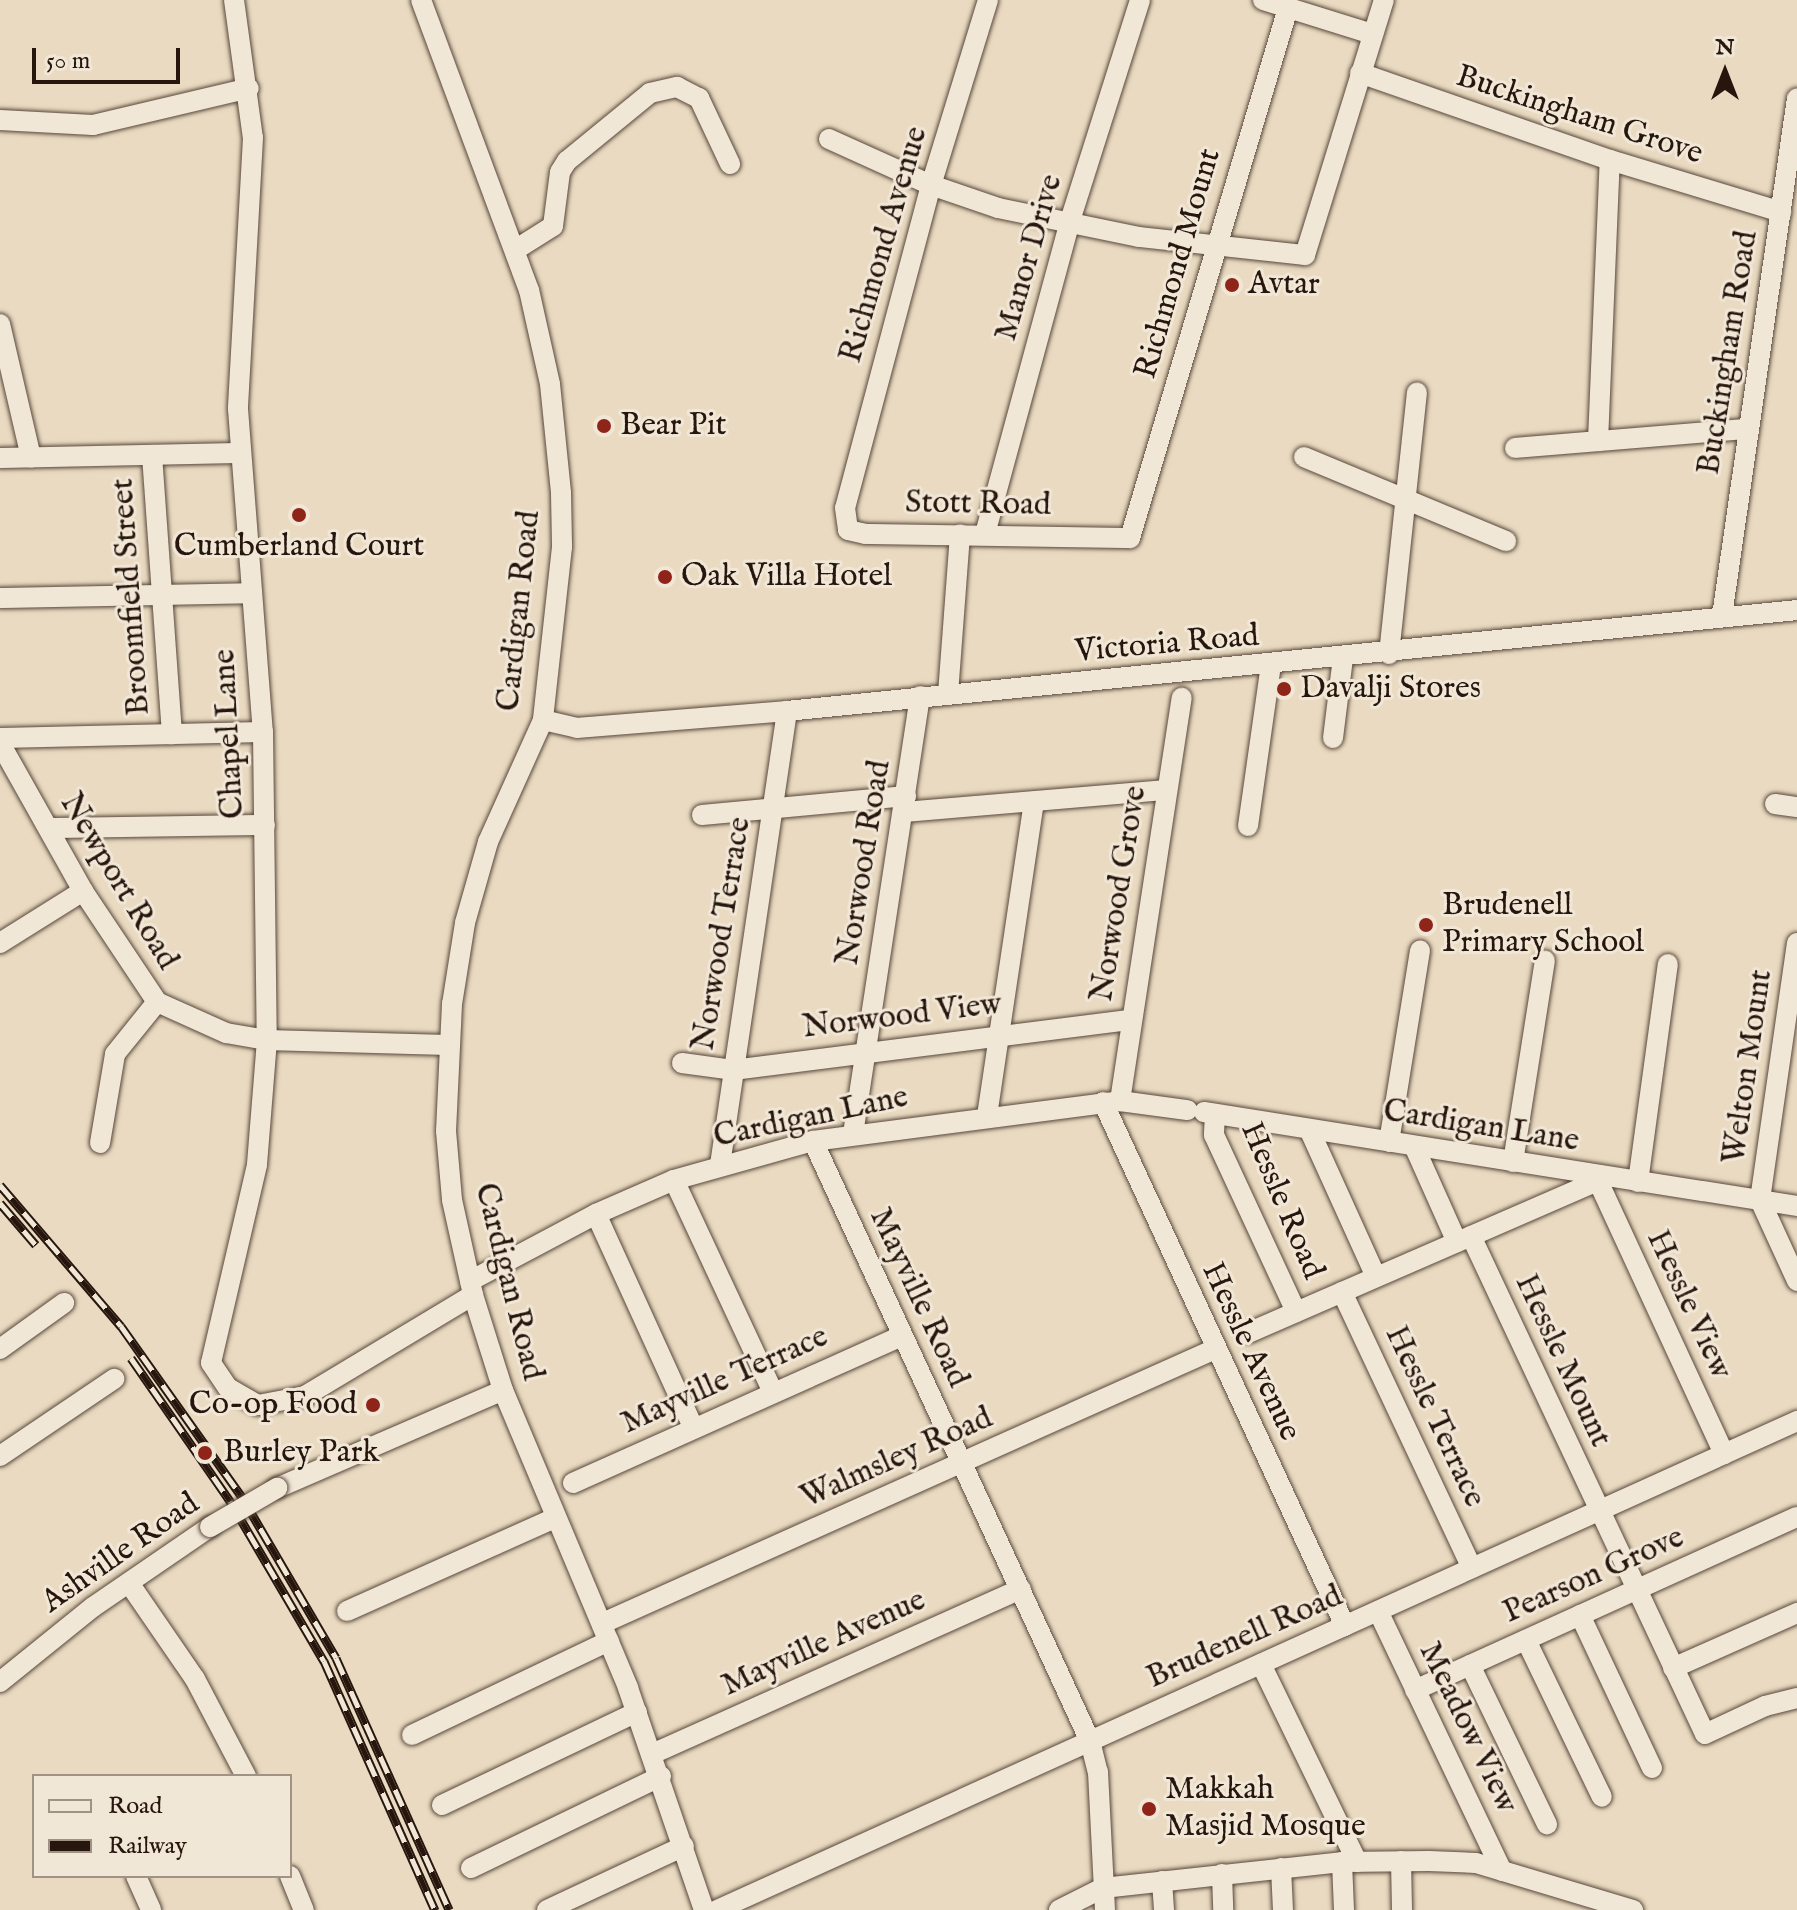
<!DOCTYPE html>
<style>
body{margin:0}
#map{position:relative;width:1797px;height:1910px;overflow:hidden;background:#e9dac1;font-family:"IM FELL English",serif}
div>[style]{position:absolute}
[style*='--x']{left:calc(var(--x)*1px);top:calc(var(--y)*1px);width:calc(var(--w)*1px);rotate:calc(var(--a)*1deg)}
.roads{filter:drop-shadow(0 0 2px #58473a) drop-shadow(0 0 2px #58473a)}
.minor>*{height:20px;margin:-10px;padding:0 10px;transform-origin:10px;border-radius:10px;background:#f1e7d7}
.rail>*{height:9px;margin-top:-4.5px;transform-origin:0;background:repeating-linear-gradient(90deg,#f1e7d7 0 18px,#27160d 0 36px);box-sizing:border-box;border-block:2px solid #27160d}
.bridges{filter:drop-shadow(0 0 2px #58473a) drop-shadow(0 0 2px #58473a)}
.minor-bridge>*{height:20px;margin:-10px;padding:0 10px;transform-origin:10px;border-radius:10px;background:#f1e7d7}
.dots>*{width:22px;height:22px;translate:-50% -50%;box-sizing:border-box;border:4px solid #f1e7d7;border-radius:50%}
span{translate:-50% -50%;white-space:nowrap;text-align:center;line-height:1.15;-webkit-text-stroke:6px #f1e7d7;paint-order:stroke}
.street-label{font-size:32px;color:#27160d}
.poi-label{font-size:32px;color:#27160d}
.left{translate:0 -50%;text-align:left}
.right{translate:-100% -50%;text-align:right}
.legend{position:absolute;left:32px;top:1774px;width:260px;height:104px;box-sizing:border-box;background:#f1e7d7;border:2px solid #a09386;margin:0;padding:10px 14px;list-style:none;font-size:24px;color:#27160d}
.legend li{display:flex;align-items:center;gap:16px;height:40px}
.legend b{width:40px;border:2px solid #a09386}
.north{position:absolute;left:1685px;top:32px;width:80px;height:80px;-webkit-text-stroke:6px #f1e7d7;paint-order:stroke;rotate:0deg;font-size:22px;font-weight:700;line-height:32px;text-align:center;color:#27160d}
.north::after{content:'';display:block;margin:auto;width:28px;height:36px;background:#27160d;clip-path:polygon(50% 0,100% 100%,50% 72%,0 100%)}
.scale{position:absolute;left:32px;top:48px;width:148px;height:36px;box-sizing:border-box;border:4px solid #27160d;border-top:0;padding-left:10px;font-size:24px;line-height:28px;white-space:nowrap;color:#27160d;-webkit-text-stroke:6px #f1e7d7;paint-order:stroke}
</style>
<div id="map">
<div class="roads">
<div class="minor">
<div style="--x:234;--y:0;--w:139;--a:82.2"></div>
<div style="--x:253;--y:138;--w:271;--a:93.2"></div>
<div style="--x:238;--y:409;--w:324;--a:85.6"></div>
<div style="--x:263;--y:732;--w:308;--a:89.3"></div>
<div style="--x:267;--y:1040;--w:125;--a:94.6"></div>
<div style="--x:257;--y:1165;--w:203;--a:103.1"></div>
<div style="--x:211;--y:1363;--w:30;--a:56"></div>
<div style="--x:228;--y:1388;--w:34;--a:30"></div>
<div style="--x:258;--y:1405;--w:48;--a:-10.8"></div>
<div style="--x:305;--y:1396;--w:196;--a:-31"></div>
<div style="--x:421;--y:0;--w:309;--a:69.6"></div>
<div style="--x:529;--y:290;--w:96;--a:77.4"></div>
<div style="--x:550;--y:384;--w:110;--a:84.2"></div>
<div style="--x:561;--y:493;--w:54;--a:88.9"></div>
<div style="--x:562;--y:547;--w:174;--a:96.3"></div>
<div style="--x:543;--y:720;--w:134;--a:114.3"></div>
<div style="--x:488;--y:842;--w:84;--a:105.9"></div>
<div style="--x:465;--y:923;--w:82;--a:99.1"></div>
<div style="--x:452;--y:1004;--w:127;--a:92.7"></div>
<div style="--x:446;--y:1131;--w:69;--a:85"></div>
<div style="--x:452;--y:1200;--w:97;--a:77.5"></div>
<div style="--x:473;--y:1295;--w:100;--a:72.5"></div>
<div style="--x:503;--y:1390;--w:323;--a:67.2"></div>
<div style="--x:628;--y:1688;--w:235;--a:71.1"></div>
<div style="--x:988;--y:0;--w:194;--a:107.1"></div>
<div style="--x:931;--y:185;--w:334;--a:104.9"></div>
<div style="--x:845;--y:508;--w:22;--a:82"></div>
<div style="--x:848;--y:530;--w:17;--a:13"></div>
<div style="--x:865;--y:534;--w:265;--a:0.9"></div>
<div style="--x:1130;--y:538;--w:553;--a:-73.4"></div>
<div style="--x:1263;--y:0;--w:114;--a:17.3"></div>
<div style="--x:1360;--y:73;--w:265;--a:19.2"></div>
<div style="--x:1610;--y:160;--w:179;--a:16.9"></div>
<div style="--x:0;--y:120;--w:93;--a:3.1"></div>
<div style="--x:93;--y:125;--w:160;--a:-13.3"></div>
<div style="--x:829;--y:139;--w:112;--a:24.3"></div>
<div style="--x:931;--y:185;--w:71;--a:18.9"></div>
<div style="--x:998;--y:208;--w:144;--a:11.6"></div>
<div style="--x:1139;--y:237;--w:167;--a:6.2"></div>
<div style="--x:1305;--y:255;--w:267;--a:-72.8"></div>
<div style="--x:515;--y:250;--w:45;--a:-32.3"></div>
<div style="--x:553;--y:226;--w:54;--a:-82.6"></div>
<div style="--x:560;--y:172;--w:13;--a:-58"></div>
<div style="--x:567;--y:161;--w:107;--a:-39.3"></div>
<div style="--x:650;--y:93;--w:28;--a:-13"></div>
<div style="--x:677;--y:87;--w:25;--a:27"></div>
<div style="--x:699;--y:98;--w:73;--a:64.8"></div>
<div style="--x:0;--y:324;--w:137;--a:76.9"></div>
<div style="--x:1598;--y:441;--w:281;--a:-87.6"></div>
<div style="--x:1515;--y:448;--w:233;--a:-4.7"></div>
<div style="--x:152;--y:455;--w:280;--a:85.9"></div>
<div style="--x:1304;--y:457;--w:219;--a:22.6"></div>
<div style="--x:0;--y:458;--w:239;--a:-1.2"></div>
<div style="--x:985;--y:534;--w:321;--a:-74.8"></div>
<div style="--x:1069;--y:224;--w:235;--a:-72.4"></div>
<div style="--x:0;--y:598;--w:252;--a:-1.1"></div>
<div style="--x:1722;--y:616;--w:523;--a:-81.76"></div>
<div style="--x:1389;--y:654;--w:263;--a:-83.9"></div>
<div style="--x:948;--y:694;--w:160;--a:-85.7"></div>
<div style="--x:543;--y:720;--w:35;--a:13"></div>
<div style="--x:577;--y:728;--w:211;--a:-4.6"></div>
<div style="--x:787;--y:711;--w:1015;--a:-5.71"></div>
<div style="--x:0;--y:738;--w:263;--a:-1.3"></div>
<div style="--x:1333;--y:738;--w:81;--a:-82.9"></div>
<div style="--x:0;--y:743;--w:170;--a:60.7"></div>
<div style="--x:83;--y:891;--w:133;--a:56.3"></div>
<div style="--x:157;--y:1002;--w:76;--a:24.2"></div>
<div style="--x:226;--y:1033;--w:42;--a:9.7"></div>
<div style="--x:267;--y:1040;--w:180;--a:1.6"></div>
<div style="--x:1775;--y:804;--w:22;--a:8"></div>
<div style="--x:904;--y:812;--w:264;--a:-4.8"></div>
<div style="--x:702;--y:815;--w:205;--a:-5.3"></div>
<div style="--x:1248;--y:826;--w:163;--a:-81.9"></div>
<div style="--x:49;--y:828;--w:216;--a:-0.8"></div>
<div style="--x:0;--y:943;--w:98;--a:-32.1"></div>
<div style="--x:1797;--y:943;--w:260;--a:98.2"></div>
<div style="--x:1760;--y:1200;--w:89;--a:65.4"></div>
<div style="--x:682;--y:1063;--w:51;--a:7.8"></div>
<div style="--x:733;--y:1070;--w:401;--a:-7.2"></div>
<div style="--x:1120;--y:1101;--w:408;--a:-81.3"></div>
<div style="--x:1103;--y:1102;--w:577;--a:65.21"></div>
<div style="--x:1204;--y:1112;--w:600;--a:9.01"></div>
<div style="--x:1215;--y:1114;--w:21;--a:93"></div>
<div style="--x:1214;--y:1135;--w:195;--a:65.1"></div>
<div style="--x:987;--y:1116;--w:318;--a:-81.5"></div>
<div style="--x:1309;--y:1129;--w:162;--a:65.6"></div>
<div style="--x:853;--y:1134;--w:443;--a:-81.3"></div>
<div style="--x:813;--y:1141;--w:661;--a:65.22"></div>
<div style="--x:1090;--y:1741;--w:32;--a:76"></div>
<div style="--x:1098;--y:1772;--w:138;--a:87.1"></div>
<div style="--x:1389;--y:1142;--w:194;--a:-80.8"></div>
<div style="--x:100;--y:1143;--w:90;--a:-80.4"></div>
<div style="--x:115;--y:1054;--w:67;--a:-51.1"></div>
<div style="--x:1414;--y:1146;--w:105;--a:65.9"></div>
<div style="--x:1513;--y:1162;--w:204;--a:-81"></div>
<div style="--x:720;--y:1165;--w:459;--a:-81.6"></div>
<div style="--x:674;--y:1180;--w:234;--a:65"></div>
<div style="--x:1598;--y:1181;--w:301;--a:65.2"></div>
<div style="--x:1638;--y:1182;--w:220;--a:-82.2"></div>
<div style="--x:596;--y:1214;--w:234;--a:65.5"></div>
<div style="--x:1471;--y:1236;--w:550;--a:64.83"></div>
<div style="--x:1705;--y:1734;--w:66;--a:-25"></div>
<div style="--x:1765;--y:1706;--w:33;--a:-14"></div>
<div style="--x:470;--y:1281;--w:143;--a:-28"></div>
<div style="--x:596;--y:1214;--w:85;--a:-23.6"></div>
<div style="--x:674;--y:1180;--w:144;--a:-15.7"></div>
<div style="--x:813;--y:1141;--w:310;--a:-7.4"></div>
<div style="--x:1120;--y:1101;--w:68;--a:7.7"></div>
<div style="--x:1342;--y:1292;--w:305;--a:64.8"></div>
<div style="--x:1248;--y:1333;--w:391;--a:-23.5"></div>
<div style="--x:0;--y:1349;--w:79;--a:-35.7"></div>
<div style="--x:0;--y:1456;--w:138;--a:-34"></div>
<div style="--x:573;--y:1483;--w:360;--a:-24.1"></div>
<div style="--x:277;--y:1488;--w:246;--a:-23.4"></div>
<div style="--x:129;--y:1583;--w:116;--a:55.5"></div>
<div style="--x:195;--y:1679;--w:110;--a:62.3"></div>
<div style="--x:347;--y:1611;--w:226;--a:-24.1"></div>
<div style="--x:1378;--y:1611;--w:288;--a:64.5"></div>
<div style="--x:1580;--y:1615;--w:169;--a:64.8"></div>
<div style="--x:603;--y:1623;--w:671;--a:-24.12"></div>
<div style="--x:1526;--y:1640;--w:174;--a:64.2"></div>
<div style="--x:1261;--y:1664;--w:220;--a:64.1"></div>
<div style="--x:1470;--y:1665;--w:177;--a:64.2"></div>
<div style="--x:1673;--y:1668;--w:136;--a:-23.9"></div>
<div style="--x:0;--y:1682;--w:119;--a:-38.9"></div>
<div style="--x:93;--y:1607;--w:142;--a:-34.4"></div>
<div style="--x:1415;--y:1690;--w:419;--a:-24.4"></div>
<div style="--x:412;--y:1735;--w:218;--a:-25.5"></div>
<div style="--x:652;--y:1754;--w:404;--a:-24.1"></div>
<div style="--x:442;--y:1805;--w:216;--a:-25.5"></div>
<div style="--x:1401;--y:1861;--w:49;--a:88.8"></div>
<div style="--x:1342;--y:1862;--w:48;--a:87.6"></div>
<div style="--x:471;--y:1868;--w:211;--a:-25.8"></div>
<div style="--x:1281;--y:1868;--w:42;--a:87.3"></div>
<div style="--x:1222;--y:1874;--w:36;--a:88"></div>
<div style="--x:136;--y:1876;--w:37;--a:66"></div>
<div style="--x:290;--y:1876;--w:37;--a:68"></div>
<div style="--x:1162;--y:1881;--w:29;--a:86"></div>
<div style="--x:547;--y:1910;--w:151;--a:-25"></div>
<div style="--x:717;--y:1910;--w:1186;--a:-24.36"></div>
<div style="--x:1059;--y:1910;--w:49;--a:-26.6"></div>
<div style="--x:1103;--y:1888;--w:240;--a:-6.2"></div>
<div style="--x:1342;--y:1862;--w:87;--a:-0.7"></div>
<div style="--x:1429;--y:1861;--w:47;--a:2.4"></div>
<div style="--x:1476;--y:1863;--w:164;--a:16.7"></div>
</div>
</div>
<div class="rail">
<div style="--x:0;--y:1185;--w:186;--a:49.4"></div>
<div style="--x:121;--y:1326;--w:209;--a:54.7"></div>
<div style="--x:242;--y:1497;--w:186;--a:59.7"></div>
<div style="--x:336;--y:1658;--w:276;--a:65.8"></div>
<div style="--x:0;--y:1203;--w:55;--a:49.4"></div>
<div style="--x:131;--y:1358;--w:174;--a:55.3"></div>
<div style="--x:230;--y:1501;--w:186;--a:59.6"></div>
<div style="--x:324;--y:1661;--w:273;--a:66"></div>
</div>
<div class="bridges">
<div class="minor-bridge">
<div style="--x:210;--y:1527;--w:78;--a:-30.2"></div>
</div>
</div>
<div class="dots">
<div style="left:1232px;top:285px;background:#8f2418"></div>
<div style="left:604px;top:426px;background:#8f2418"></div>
<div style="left:299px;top:515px;background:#8f2418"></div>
<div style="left:665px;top:577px;background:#8f2418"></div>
<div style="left:1284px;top:689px;background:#8f2418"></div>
<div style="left:1426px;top:925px;background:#8f2418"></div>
<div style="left:373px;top:1405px;background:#8f2418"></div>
<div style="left:205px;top:1453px;background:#8f2418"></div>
<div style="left:1149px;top:1809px;background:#8f2418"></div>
</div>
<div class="street-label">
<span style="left:1579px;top:116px;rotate:18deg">Buckingham Grove</span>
<span style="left:885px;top:245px;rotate:-74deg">Richmond Avenue</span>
<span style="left:1030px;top:258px;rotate:-74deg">Manor Drive</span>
<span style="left:1179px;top:264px;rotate:-74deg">Richmond Mount</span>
<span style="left:1729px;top:353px;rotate:-81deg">Buckingham Road</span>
<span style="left:978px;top:505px;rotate:1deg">Stott Road</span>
<span style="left:132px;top:597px;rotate:-94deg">Broomfield Street</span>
<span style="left:520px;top:611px;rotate:-84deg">Cardigan Road</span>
<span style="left:1167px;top:645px;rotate:-5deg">Victoria Road</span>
<span style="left:230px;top:734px;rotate:-93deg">Chapel Lane</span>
<span style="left:865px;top:863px;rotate:-81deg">Norwood Road</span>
<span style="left:118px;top:882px;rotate:59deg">Newport Road</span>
<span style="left:1120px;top:894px;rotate:-81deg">Norwood Grove</span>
<span style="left:723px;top:934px;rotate:-81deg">Norwood Terrace</span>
<span style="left:902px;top:1017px;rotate:-7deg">Norwood View</span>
<span style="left:1749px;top:1067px;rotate:-82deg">Welton Mount</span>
<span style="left:811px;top:1118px;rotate:-12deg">Cardigan Lane</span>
<span style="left:1481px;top:1127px;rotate:9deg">Cardigan Lane</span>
<span style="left:1281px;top:1201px;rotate:67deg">Hessle Road</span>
<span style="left:508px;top:1282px;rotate:76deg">Cardigan Road</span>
<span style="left:918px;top:1298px;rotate:65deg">Mayville Road</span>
<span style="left:1688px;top:1305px;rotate:65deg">Hessle View</span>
<span style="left:1250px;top:1352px;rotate:65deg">Hessle Avenue</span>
<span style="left:1562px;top:1361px;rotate:65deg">Hessle Mount</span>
<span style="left:725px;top:1381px;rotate:-24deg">Mayville Terrace</span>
<span style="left:1434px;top:1417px;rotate:65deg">Hessle Terrace</span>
<span style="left:897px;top:1459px;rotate:-24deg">Walmsley Road</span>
<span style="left:121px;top:1554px;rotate:-35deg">Ashville Road</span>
<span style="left:1594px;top:1576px;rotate:-24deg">Pearson Grove</span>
<span style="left:1245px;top:1638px;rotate:-24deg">Brudenell Road</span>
<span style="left:824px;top:1644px;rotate:-24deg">Mayville Avenue</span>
<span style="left:1467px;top:1728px;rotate:64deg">Meadow View</span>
</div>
<div class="poi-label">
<span class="left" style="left:1248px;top:285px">Avtar</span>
<span class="left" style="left:620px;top:426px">Bear Pit</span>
<span style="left:299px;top:547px">Cumberland Court</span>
<span class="left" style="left:681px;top:577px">Oak Villa Hotel</span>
<span class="left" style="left:1300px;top:689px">Davalji Stores</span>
<span class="left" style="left:1442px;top:925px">Brudenell<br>Primary School</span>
<span class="right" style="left:357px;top:1405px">Co-op Food</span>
<span class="left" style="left:223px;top:1453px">Burley Park</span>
<span class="left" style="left:1165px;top:1809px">Makkah<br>Masjid Mosque</span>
</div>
<ul class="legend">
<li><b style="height:10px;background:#f1e7d7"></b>Road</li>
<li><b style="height:10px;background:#27160d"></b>Railway</li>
</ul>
<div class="north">N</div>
<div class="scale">50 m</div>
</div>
